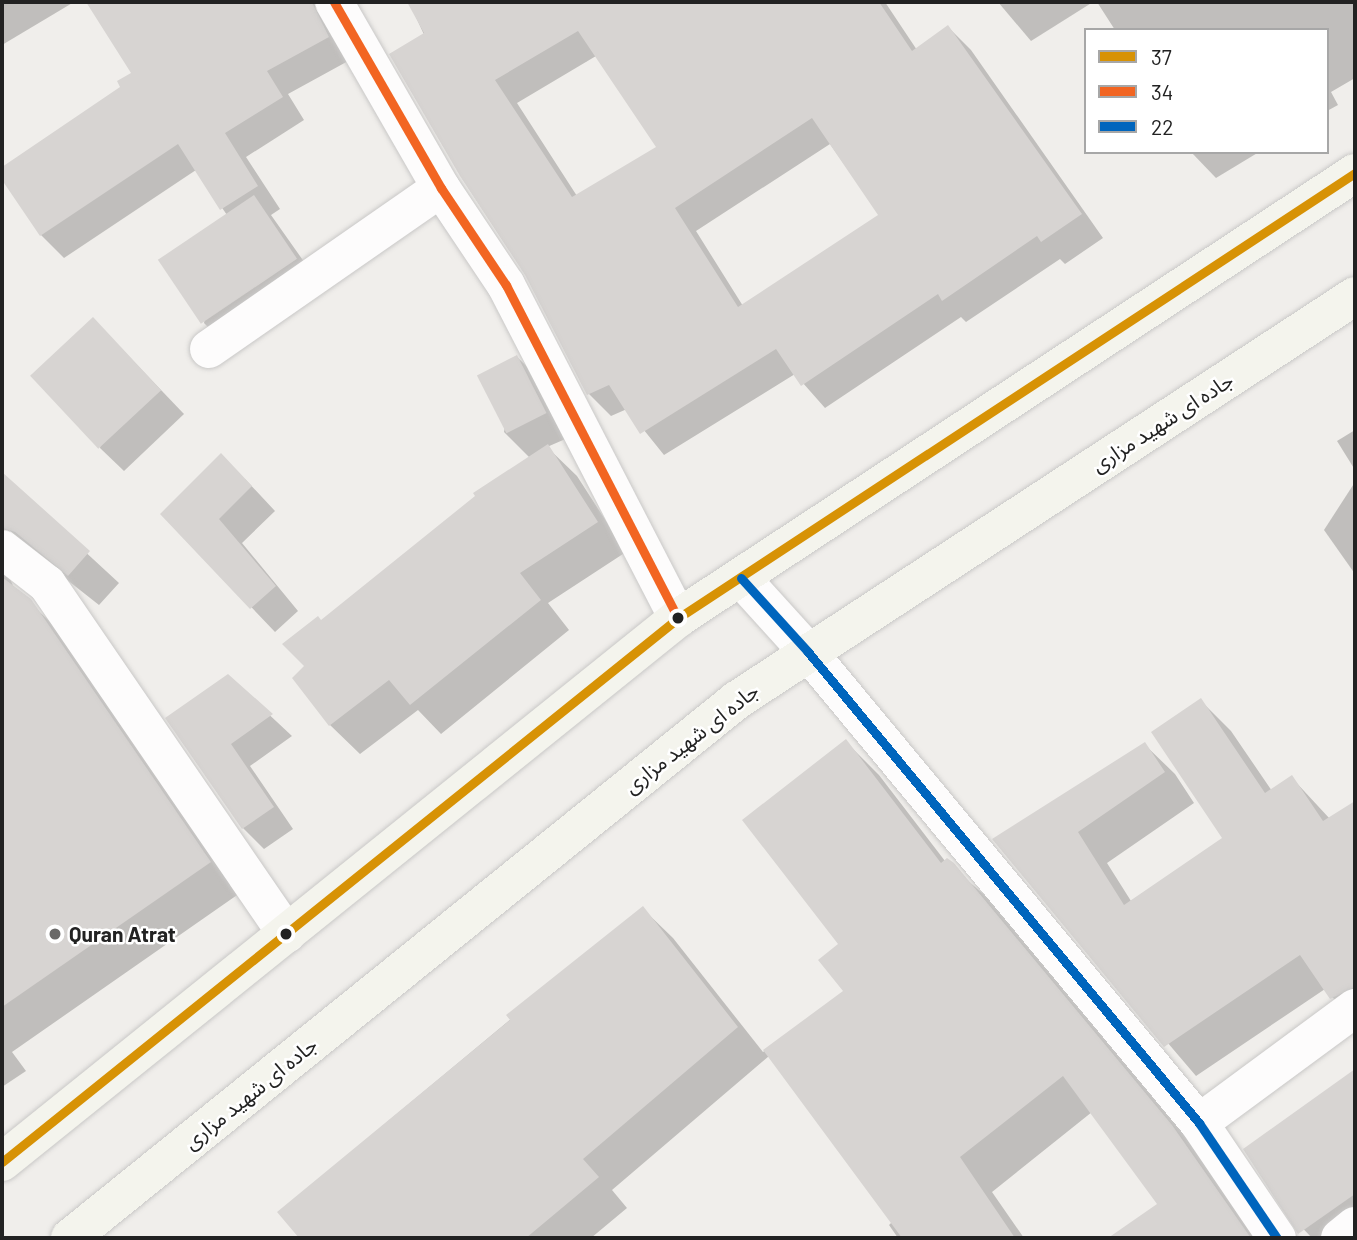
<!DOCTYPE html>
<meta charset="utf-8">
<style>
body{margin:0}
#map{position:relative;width:1357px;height:1240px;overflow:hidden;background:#f0eeeb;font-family:Barlow,"Noto Sans Arabic",sans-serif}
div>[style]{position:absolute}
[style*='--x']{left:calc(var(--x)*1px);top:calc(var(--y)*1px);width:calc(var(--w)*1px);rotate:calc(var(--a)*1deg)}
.shadow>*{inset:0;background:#0003}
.building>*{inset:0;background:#d7d4d2;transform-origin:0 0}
.roads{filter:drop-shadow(0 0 2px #c9c8c7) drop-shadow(0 0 2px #c9c8c7)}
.minor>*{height:38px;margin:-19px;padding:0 19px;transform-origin:19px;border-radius:19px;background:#fdfcfc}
.secondary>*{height:38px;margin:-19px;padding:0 19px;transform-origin:19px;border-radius:19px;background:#f4f4ed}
.bus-1>*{height:9px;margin:-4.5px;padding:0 4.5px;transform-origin:4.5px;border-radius:4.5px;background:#d79205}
.bus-2>*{height:9px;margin:-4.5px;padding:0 4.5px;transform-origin:4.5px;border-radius:4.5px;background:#f26522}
.bus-3>*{height:9px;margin:-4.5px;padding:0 4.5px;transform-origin:4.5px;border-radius:4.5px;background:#0065bd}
.dots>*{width:19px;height:19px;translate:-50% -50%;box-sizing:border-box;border:4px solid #fff;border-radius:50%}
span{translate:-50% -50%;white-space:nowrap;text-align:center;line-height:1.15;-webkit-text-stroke:5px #fff;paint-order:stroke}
.street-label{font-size:21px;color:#222}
.poi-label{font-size:21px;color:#222;font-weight:700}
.left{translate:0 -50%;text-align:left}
.frame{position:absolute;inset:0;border:4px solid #222;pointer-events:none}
.legend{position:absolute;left:1084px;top:28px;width:245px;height:126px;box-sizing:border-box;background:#fff;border:2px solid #a7a7a7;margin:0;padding:9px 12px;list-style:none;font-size:21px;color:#222}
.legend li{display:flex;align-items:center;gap:14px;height:35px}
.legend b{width:35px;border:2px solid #a7a7a7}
</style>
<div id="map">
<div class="shadow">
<div style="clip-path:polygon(2px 2px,74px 2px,2px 45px)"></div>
<div style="clip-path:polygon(89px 2px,341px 2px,350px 60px,288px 94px,304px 120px,246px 157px,280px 209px,271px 215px,319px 283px,227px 346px,204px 323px,227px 215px,196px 170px,64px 258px,41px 235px,2px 177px,2px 169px,122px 87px,133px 73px)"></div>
<div style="clip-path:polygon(evenodd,409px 2px,885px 2px,917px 50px,948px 27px,971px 50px,1103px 238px,1065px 264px,1060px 259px,966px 322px,961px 317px,825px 408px,795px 374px,664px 455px,627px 409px,611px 416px,589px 394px,409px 2px,596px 56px,658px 148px,577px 196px,517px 103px,596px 56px,409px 2px,830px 144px,880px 215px,743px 306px,696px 231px,830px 144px)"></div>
<div style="clip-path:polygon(998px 2px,1093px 2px,1031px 41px)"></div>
<div style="clip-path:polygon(1097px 2px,1355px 2px,1355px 78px,1331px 92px,1338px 105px,1327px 111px,1327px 30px,1115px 30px)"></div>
<div style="clip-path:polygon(1191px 152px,1259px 152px,1216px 178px)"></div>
<div style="clip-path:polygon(116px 343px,184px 414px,124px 471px,100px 448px)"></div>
<div style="clip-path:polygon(517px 357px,541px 380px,570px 437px,547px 447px,577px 476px,626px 552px,548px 603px,569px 630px,441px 734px,418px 710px,360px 754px,330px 725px,306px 666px,322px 622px,530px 458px,504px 432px)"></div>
<div style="clip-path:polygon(1355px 430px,1355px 470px,1337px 441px)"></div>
<div style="clip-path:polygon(2px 475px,119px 583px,99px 605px,38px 557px,10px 579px,14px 588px,61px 632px,240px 893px,12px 1052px,26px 1071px,2px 1087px,2px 826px,8px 822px,2px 814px)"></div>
<div style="clip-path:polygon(245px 479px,275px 511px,242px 543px,298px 611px,275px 632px,163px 514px)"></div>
<div style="clip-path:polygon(1355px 482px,1355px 574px,1324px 530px)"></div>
<div style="clip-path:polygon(228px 676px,292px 736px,250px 766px,293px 829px,264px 849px,243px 828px,168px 719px)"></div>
<div style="clip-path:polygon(1201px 701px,1231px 731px,1272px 791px,1292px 778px,1330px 819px,1355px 803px,1355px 1022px,1325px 989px,1196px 1076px,994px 839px,1144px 744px,1175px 774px,1194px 803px,1107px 863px,1131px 901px,1224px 838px)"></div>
<div style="clip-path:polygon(846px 742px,879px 775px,945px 861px,988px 898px,1205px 1160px,1259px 1238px,1125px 1238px,1120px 1232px,1159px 1204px,1092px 1112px,992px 1192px,1024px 1238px,898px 1238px,889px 1225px,892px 1222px,769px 1056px,612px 1190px,627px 1208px,591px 1238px,301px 1238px,279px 1212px,643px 909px,673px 938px,763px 1052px,845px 991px,840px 945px)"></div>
<div style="clip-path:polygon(1355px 1072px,1355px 1224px,1335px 1238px,1312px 1238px,1292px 1217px,1246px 1150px)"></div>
</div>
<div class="building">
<div style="clip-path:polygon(86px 2px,312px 2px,329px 37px,267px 71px,283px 97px,225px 133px,258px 186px,220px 210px,178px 144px,40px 236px,2px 180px,2px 167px,120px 87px,117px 81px,131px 73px)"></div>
<div style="clip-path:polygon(evenodd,407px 2px,879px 2px,912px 51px,948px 25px,1082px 214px,1041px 242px,1037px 236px,942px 301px,938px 294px,801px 386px,776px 349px,640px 434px,609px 385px,587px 395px,525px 275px,460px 176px,389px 54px,424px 33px,407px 2px,578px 31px,656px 147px,572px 197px,495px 80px,578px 31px,407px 2px,812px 118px,878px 215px,738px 307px,675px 208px,812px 118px)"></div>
<div style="left:254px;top:195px;width:77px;height:116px;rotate:56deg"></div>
<div style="left:93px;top:317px;width:100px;height:86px;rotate:47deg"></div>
<div style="left:517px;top:355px;width:65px;height:45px;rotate:63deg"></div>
<div style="clip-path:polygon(548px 444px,598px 522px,520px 573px,541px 600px,410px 705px,389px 680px,329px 726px,292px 678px,304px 666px,282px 644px,318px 616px,321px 620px,475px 496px,473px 493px)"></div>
<div style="clip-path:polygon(221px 453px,252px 486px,219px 519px,276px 586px,250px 609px,160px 514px)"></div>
<div style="clip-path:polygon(2px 472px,90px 551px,68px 576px,15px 532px,2px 528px)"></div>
<div style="clip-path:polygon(2px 577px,31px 599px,211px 862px,2px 1007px)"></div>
<div style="clip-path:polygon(228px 674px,273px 714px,231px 744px,274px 807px,242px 829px,165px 718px)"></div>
<div style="clip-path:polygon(1201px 698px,1265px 793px,1292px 775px,1323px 821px,1355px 801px,1355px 987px,1330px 999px,1300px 955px,1164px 1047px,992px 839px,1145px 742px,1165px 772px,1078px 832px,1124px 905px,1222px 838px,1151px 732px)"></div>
<div style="clip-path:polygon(846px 739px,941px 863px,947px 858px,954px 863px,1172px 1125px,1251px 1238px,1108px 1238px,1157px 1204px,1063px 1076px,960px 1157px,1015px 1238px,902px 1238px,763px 1050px,843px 991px,818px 960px,838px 944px,742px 820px)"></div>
<div style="clip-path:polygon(643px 906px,738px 1027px,583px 1159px,599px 1177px,526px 1238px,299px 1238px,277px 1212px,510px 1020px,506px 1015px)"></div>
<div style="clip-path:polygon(1355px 1069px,1355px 1194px,1298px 1234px,1243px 1149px)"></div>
</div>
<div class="roads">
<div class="minor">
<div style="--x:334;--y:2;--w:215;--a:60.1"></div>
<div style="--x:441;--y:188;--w:117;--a:56.2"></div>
<div style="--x:506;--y:285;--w:375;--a:62.7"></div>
<div style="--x:209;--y:349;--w:282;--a:-34.8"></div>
<div style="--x:2;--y:549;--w:57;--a:37.9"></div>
<div style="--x:47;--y:584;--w:424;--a:55.6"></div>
<div style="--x:741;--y:578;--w:100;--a:47.8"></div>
<div style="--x:808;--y:652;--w:612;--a:50.3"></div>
<div style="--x:1199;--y:1123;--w:139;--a:55.9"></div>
<div style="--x:1199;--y:1123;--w:194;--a:-36.4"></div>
<div style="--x:1340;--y:1238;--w:19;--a:-39"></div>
</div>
<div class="secondary">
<div style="--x:2;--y:1162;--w:868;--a:-38.82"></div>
<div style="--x:678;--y:618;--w:810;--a:-33.32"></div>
<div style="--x:70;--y:1238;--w:857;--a:-38.89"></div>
<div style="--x:737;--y:700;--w:738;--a:-33.17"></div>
</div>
</div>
<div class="bus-1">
<div style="--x:2;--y:1162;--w:868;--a:-38.82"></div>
<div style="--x:678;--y:618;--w:810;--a:-33.32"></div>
</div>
<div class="bus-2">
<div style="--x:334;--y:2;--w:215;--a:60.1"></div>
<div style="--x:441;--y:188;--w:117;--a:56.2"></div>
<div style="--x:506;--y:285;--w:375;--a:62.7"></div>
</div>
<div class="bus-3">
<div style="--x:741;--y:578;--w:100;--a:47.8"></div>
<div style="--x:808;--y:652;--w:612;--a:50.3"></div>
<div style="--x:1199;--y:1123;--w:139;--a:55.9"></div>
</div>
<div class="dots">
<div style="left:678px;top:618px;background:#222"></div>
<div style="left:55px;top:934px;background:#6a6968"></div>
<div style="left:286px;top:934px;background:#222"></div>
</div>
<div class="street-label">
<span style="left:1162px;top:422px;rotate:-33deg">جاده ای شهید مزاری</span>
<span style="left:691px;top:738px;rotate:-38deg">جاده ای شهید مزاری</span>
<span style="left:250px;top:1093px;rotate:-39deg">جاده ای شهید مزاری</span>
</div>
<div class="poi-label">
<span class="left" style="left:69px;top:934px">Quran Atrat</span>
</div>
<div class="frame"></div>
<ul class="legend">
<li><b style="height:9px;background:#d79205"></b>37</li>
<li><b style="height:9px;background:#f26522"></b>34</li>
<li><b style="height:9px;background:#0065bd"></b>22</li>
</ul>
</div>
